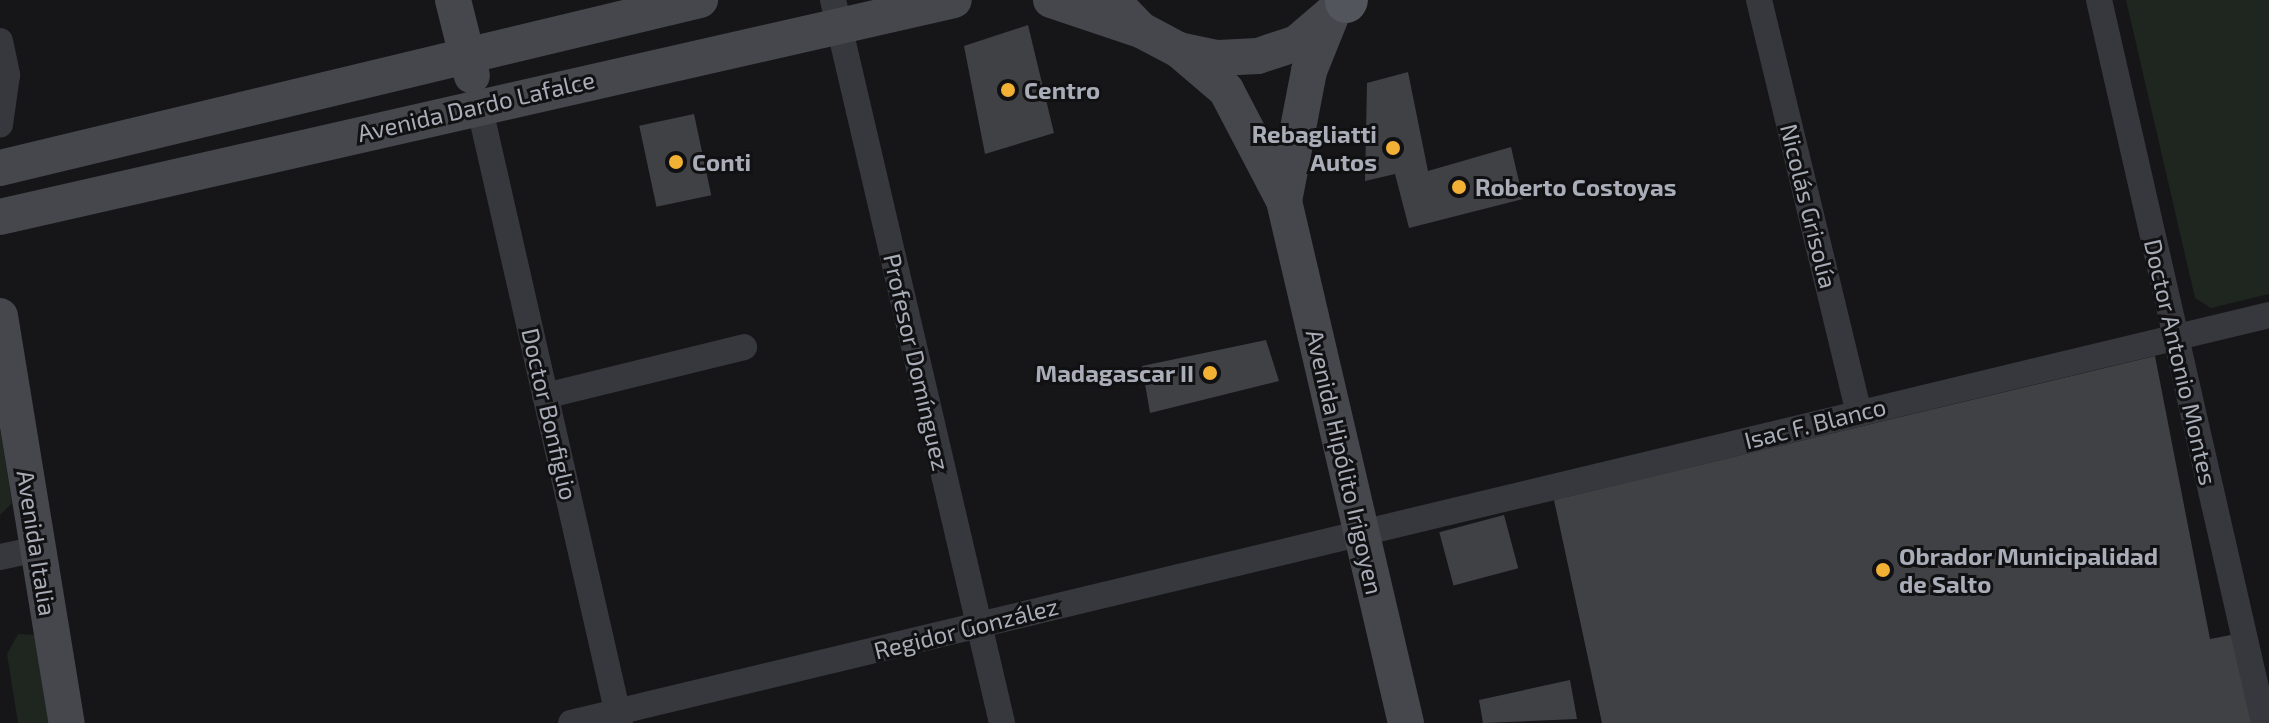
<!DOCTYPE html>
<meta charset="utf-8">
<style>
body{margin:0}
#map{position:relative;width:2269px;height:723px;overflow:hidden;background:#161618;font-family:"Exo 2",sans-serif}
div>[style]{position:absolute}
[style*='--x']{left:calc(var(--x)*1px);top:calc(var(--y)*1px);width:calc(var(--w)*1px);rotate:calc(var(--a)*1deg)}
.green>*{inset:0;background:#1e261f}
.building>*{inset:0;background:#404145;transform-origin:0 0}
.street>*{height:26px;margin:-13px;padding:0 13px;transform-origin:13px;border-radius:13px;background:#37383d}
.secondary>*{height:36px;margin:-18px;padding:0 18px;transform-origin:18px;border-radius:18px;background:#45474d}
.primary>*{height:42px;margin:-21px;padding:0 21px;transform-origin:21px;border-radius:21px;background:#53555c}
.dots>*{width:22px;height:22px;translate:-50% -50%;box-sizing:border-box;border:4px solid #111113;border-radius:50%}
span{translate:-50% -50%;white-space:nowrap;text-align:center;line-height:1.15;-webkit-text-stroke:6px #111113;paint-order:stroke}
.poi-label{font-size:24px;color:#a8adb8;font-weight:700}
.left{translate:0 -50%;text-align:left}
.right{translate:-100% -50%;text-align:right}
.street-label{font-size:24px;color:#a8adb8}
</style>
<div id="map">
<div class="green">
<div style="clip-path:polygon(2126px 0,2269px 0,2269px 294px,2211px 308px,2195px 298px)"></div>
<div style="clip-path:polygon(0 429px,12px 503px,0 515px)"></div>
<div style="clip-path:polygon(18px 634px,35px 635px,54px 723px,18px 723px,7px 654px)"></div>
</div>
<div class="building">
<div style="clip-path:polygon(1028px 25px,1054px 133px,985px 154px,964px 46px)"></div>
<div style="clip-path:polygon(1408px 72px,1428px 171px,1511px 147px,1523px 199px,1409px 228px,1395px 174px,1365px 181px,1367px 83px)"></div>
<div style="left:694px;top:114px;width:83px;height:56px;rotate:78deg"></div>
<div style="clip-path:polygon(1266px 340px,1279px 381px,1150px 413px,1142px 366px)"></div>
<div style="clip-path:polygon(2155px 356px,2210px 639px,2236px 634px,2259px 723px,1602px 723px,1554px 500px)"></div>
<div style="left:1504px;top:515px;width:55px;height:67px;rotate:75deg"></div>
<div style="clip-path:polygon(1570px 680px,1577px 719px,1483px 723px,1479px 700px)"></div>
</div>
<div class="street">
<div style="--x:833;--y:0;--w:742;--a:76.84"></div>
<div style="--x:1759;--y:0;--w:424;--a:76.4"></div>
<div style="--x:2099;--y:0;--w:742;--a:77.14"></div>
<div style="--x:0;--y:41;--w:35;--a:78"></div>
<div style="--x:7;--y:75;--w:50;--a:98"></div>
<div style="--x:479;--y:105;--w:634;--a:77.15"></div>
<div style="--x:545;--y:396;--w:205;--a:-13.8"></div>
<div style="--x:0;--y:557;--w:39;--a:-12"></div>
<div style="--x:571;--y:723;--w:1746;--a:-13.51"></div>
</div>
<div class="secondary">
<div style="--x:453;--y:0;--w:78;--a:76"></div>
<div style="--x:1051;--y:0;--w:91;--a:18.6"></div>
<div style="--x:1112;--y:0;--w:42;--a:46"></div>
<div style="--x:1141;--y:30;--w:43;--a:27.8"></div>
<div style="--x:1179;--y:50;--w:40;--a:12"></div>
<div style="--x:1218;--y:58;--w:40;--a:-2.9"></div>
<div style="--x:1258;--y:56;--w:41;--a:-18.4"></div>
<div style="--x:1297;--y:43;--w:66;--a:-40.7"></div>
<div style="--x:1179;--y:50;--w:62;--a:40.4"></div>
<div style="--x:1226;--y:90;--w:125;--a:62.4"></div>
<div style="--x:1284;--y:201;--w:536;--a:76.85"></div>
<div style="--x:0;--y:168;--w:720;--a:-13.5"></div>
<div style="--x:1284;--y:201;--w:132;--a:-79.1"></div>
<div style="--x:1309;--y:71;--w:56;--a:-68"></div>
<div style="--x:0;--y:217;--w:978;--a:-12.81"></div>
<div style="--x:0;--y:316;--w:412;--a:80.7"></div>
</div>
<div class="primary">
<div style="--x:1346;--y:2;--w:2;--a:-63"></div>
</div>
<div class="dots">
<div style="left:1008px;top:90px;background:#f2b134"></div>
<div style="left:1393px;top:148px;background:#f2b134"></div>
<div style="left:676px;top:162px;background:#f2b134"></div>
<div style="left:1459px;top:187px;background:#f2b134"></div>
<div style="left:1210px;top:373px;background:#f2b134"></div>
<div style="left:1883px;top:570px;background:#f2b134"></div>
</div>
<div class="poi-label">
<span class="left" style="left:1024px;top:90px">Centro</span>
<span class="right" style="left:1377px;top:148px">Rebagliatti<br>Autos</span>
<span class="left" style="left:692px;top:162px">Conti</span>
<span class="left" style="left:1475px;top:187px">Roberto Costoyas</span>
<span class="right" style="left:1194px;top:373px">Madagascar II</span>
<span class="left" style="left:1899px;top:570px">Obrador Municipalidad<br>de Salto</span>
</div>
<div class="street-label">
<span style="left:476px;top:106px;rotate:-13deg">Avenida Dardo Lafalce</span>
<span style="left:1809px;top:206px;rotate:76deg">Nicolás Grisolía</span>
<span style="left:917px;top:362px;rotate:77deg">Profesor Domínguez</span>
<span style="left:2181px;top:362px;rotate:77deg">Doctor Antonio Montes</span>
<span style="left:550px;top:414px;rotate:77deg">Doctor Bonfiglio</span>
<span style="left:1815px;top:423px;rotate:-14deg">Isac F. Blanco</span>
<span style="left:1345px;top:462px;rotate:77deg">Avenida Hipólito Irigoyen</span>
<span style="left:37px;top:543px;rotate:81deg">Avenida Italia</span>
<span style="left:966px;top:628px;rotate:-14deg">Regidor González</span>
</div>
</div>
